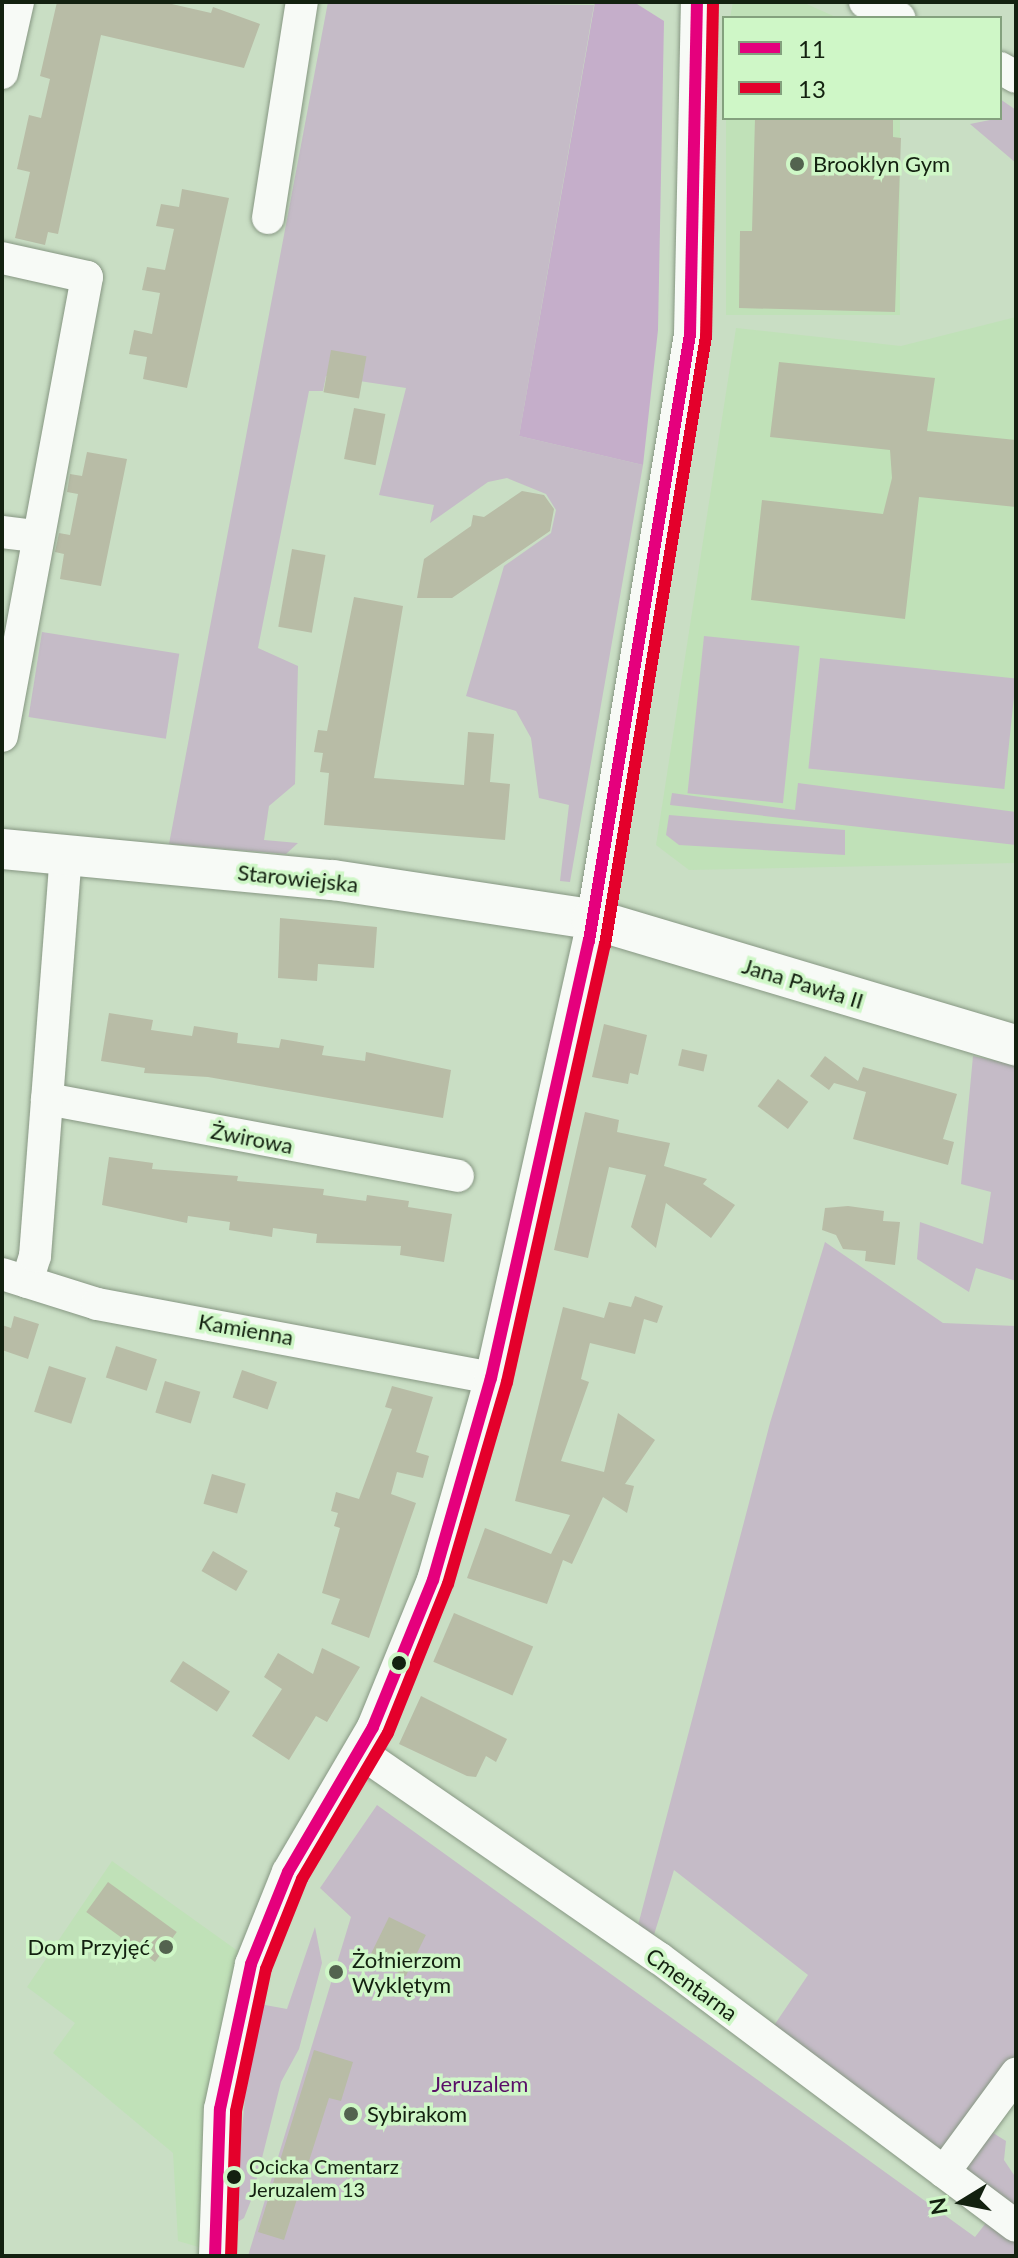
<!DOCTYPE html>
<meta charset="utf-8">
<style>
body{margin:0}
#map{position:relative;width:1018px;height:2258px;overflow:hidden;background:#c9dec4;font-family:Lato,sans-serif}
div>[style]{position:absolute}
[style*='--x']{left:calc(var(--x)*1px);top:calc(var(--y)*1px);width:calc(var(--w)*1px);rotate:calc(var(--a)*1deg)}
.built>*{inset:0;background:#c0e1b8;transform-origin:0 0}
.green>*{inset:0;background:#c5bbc7;transform-origin:0 0}
.forest>*{inset:0;background:#c5aeca}
.building>*{inset:0;background:#b8bca6;transform-origin:0 0}
.roads{filter:drop-shadow(0 0 2px #879783) drop-shadow(0 0 2px #879783)}
.minor>*{height:32px;margin:-16px;padding:0 16px;transform-origin:16px;border-radius:16px;background:#f7faf6}
.major>*{height:40px;margin:-20px;padding:0 20px;transform-origin:20px;border-radius:20px;background:#f7faf6}
.bus-1>*{height:12px;margin:-6px;padding:0 6px;transform-origin:6px;border-radius:6px;background:#e5007d}
.bus-2>*{height:12px;margin:-6px;padding:0 6px;transform-origin:6px;border-radius:6px;background:#e4002b}
.dots>*{width:22px;height:22px;translate:-50% -50%;box-sizing:border-box;border:4px solid #cff7c7;border-radius:50%}
span{translate:-50% -50%;white-space:nowrap;text-align:center;line-height:1.15;-webkit-text-stroke:7px #cff7c7;paint-order:stroke}
.bus-label{font-size:20px;color:#132110}
.left{translate:0 -50%;text-align:left}
.poi-label{font-size:22px;color:#132110}
.right{translate:-100% -50%;text-align:right}
.street-label{font-size:22px;color:#132110}
.park-label{font-size:22px;color:#5a0f68}
.frame{position:absolute;inset:0;border:4px solid #132110;pointer-events:none}
.legend{position:absolute;left:722px;top:16px;width:280px;height:104px;box-sizing:border-box;background:#cff7c7;border:2px solid #84a17e;margin:0;padding:10px 14px;list-style:none;font-size:24px;color:#132110}
.legend li{display:flex;align-items:center;gap:16px;height:40px}
.legend b{width:40px;border:2px solid #84a17e}
.north{position:absolute;left:922px;top:2162px;width:80px;height:80px;-webkit-text-stroke:6px #cff7c7;paint-order:stroke;rotate:260deg;font-size:22px;font-weight:700;line-height:32px;text-align:center;color:#132110}
.north::after{content:'';display:block;margin:auto;width:28px;height:36px;background:#132110;clip-path:polygon(50% 0,100% 100%,50% 72%,0 100%)}
</style>
<div id="map">
<div class="built">
<div style="clip-path:polygon(733px 2px,802px 2px,838px 18px,730px 18px)"></div>
<div style="left:726px;top:118px;width:174px;height:197px"></div>
<div style="clip-path:polygon(1016px 317px,1016px 863px,689px 870px,656px 845px,736px 328px,901px 346px)"></div>
<div style="clip-path:polygon(112px 1861px,242px 1954px,202px 2248px,178px 2241px,173px 2153px,53px 2053px,75px 2023px,27px 1987px)"></div>
</div>
<div class="green">
<div style="clip-path:polygon(328px 2px,594px 5px,519px 436px,643px 465px,570px 882px,560px 881px,569px 805px,539px 798px,531px 738px,516px 711px,466px 696px,504px 566px,551px 533px,556px 510px,546px 494px,507px 478px,488px 482px,430px 523px,434px 505px,379px 495px,406px 388px,326px 376px,323px 391px,309px 391px,258px 648px,298px 666px,295px 784px,269px 806px,264px 840px,298px 843px,286px 854px,169px 844px)"></div>
<div style="clip-path:polygon(1000px 99px,1016px 110px,1016px 163px,970px 124px,1000px 118px)"></div>
<div style="left:42px;top:632px;width:139px;height:86px;rotate:9deg"></div>
<div style="left:704px;top:636px;width:96px;height:158px;rotate:6deg"></div>
<div style="left:820px;top:658px;width:197px;height:111px;rotate:6deg"></div>
<div style="clip-path:polygon(798px 783px,1016px 812px,1016px 845px,670px 805px,672px 793px,795px 810px)"></div>
<div style="clip-path:polygon(669px 815px,845px 830px,845px 855px,679px 845px,666px 835px)"></div>
<div style="clip-path:polygon(973px 1056px,1016px 1065px,1016px 1281px,976px 1268px,969px 1292px,917px 1259px,920px 1222px,983px 1244px,991px 1192px,961px 1184px)"></div>
<div style="clip-path:polygon(825px 1242px,943px 1323px,1016px 1326px,1016px 2057px,944px 2155px,773px 2027px,808px 1975px,674px 1870px,653px 1938px,637px 1929px,770px 1423px)"></div>
<div style="clip-path:polygon(377px 1805px,975px 2237px,999px 2206px,958px 2176px,990px 2131px,1006px 2141px,1004px 2160px,1016px 2178px,1016px 2256px,248px 2256px,351px 1917px,320px 1888px)"></div>
<div style="clip-path:polygon(315px 1927px,322px 1963px,299px 2049px,281px 2082px,252px 2198px,244px 2218px,233px 2225px,254px 2003px,287px 2009px)"></div>
</div>
<div class="forest">
<div style="clip-path:polygon(595px 2px,637px 4px,664px 21px,658px 330px,643px 465px,519px 436px)"></div>
</div>
<div class="building">
<div style="clip-path:polygon(57px 2px,163px 2px,211px 13px,213px 7px,260px 24px,244px 68px,101px 35px,58px 234px,48px 232px,45px 245px,15px 238px,30px 172px,17px 169px,29px 115px,41px 118px,50px 79px,40px 76px)"></div>
<div style="clip-path:polygon(755px 118px,893px 118px,893px 137px,901px 138px,895px 312px,739px 308px,740px 231px,752px 231px)"></div>
<div style="clip-path:polygon(182px 189px,229px 198px,187px 388px,143px 379px,147px 357px,129px 354px,134px 330px,152px 334px,160px 293px,142px 290px,147px 267px,165px 270px,174px 229px,156px 226px,161px 204px,179px 207px)"></div>
<div style="left:331px;top:350px;width:36px;height:43px;rotate:10deg"></div>
<div style="clip-path:polygon(779px 362px,935px 378px,927px 431px,1016px 440px,1016px 507px,919px 497px,905px 619px,751px 600px,762px 500px,883px 514px,892px 478px,890px 450px,770px 437px)"></div>
<div style="left:354px;top:408px;width:32px;height:52px;rotate:11deg"></div>
<div style="clip-path:polygon(87px 452px,127px 459px,101px 586px,60px 579px,64px 554px,55px 552px,59px 533px,70px 535px,78px 494px,67px 492px,70px 474px,82px 476px)"></div>
<div style="clip-path:polygon(522px 491px,544px 495px,554px 509px,550px 531px,452px 598px,417px 598px,424px 559px,471px 526px,473px 515px,484px 517px)"></div>
<div style="left:292px;top:549px;width:34px;height:79px;rotate:10deg"></div>
<div style="clip-path:polygon(354px 597px,403px 606px,374px 778px,464px 785px,468px 732px,494px 734px,490px 782px,510px 784px,505px 840px,324px 825px,329px 773px,320px 772px,323px 753px,314px 752px,318px 730px,327px 731px)"></div>
<div style="clip-path:polygon(280px 918px,377px 927px,374px 968px,318px 964px,317px 981px,278px 978px)"></div>
<div style="clip-path:polygon(109px 1013px,153px 1020px,151px 1030px,192px 1036px,194px 1026px,238px 1033px,237px 1043px,279px 1048px,281px 1039px,324px 1046px,322px 1055px,365px 1061px,366px 1052px,451px 1070px,443px 1118px,208px 1077px,144px 1073px,145px 1068px,101px 1061px)"></div>
<div style="clip-path:polygon(604px 1024px,647px 1035px,638px 1075px,630px 1073px,628px 1084px,592px 1077px)"></div>
<div style="left:682px;top:1049px;width:26px;height:17px;rotate:13deg"></div>
<div style="clip-path:polygon(825px 1056px,858px 1081px,863px 1067px,957px 1094px,943px 1139px,954px 1142px,948px 1165px,853px 1139px,866px 1092px,834px 1083px,829px 1090px,810px 1076px)"></div>
<div style="left:778px;top:1079px;width:38px;height:34px;rotate:37deg"></div>
<div style="clip-path:polygon(585px 1112px,619px 1120px,617px 1132px,670px 1143px,664px 1166px,707px 1179px,703px 1184px,735px 1205px,711px 1238px,666px 1203px,656px 1248px,631px 1227px,646px 1175px,609px 1167px,588px 1258px,554px 1250px)"></div>
<div style="clip-path:polygon(109px 1157px,153px 1163px,152px 1169px,238px 1176px,237px 1181px,324px 1189px,323px 1195px,366px 1201px,367px 1195px,409px 1201px,408px 1207px,452px 1214px,444px 1262px,400px 1255px,401px 1246px,316px 1243px,317px 1234px,273px 1228px,272px 1237px,229px 1230px,230px 1222px,188px 1216px,187px 1223px,102px 1205px)"></div>
<div style="clip-path:polygon(848px 1206px,884px 1211px,883px 1221px,900px 1222px,895px 1265px,865px 1261px,866px 1251px,843px 1249px,836px 1235px,822px 1230px,825px 1208px)"></div>
<div style="clip-path:polygon(635px 1296px,663px 1306px,657px 1323px,644px 1319px,635px 1354px,590px 1343px,581px 1379px,589px 1382px,561px 1461px,604px 1472px,618px 1413px,655px 1440px,625px 1484px,634px 1486px,627px 1513px,603px 1497px,572px 1564px,563px 1560px,547px 1604px,467px 1578px,485px 1528px,551px 1554px,570px 1515px,515px 1501px,563px 1307px,604px 1318px,609px 1302px,631px 1307px)"></div>
<div style="clip-path:polygon(14px 1316px,39px 1324px,28px 1359px,2px 1350px,2px 1325px,11px 1328px)"></div>
<div style="left:116px;top:1346px;width:43px;height:33px;rotate:18deg"></div>
<div style="left:49px;top:1366px;width:39px;height:48px;rotate:18deg"></div>
<div style="left:242px;top:1370px;width:37px;height:29px;rotate:19deg"></div>
<div style="left:165px;top:1381px;width:37px;height:33px;rotate:17deg"></div>
<div style="clip-path:polygon(392px 1386px,433px 1397px,416px 1452px,429px 1456px,423px 1478px,397px 1472px,391px 1494px,416px 1503px,369px 1638px,331px 1624px,340px 1599px,322px 1593px,340px 1528px,334px 1526px,338px 1513px,331px 1511px,336px 1492px,359px 1499px,392px 1409px,385px 1407px)"></div>
<div style="left:212px;top:1474px;width:35px;height:31px;rotate:16deg"></div>
<div style="left:213px;top:1551px;width:40px;height:23px;rotate:30deg"></div>
<div style="left:454px;top:1613px;width:86px;height:53px;rotate:23deg"></div>
<div style="clip-path:polygon(322px 1648px,360px 1667px,327px 1722px,316px 1716px,289px 1760px,252px 1736px,282px 1689px,264px 1677px,278px 1653px,313px 1674px)"></div>
<div style="left:183px;top:1661px;width:56px;height:24px;rotate:33deg"></div>
<div style="clip-path:polygon(421px 1696px,507px 1739px,496px 1762px,486px 1756px,476px 1777px,467px 1776px,399px 1744px)"></div>
<div style="left:108px;top:1882px;width:85px;height:37px;rotate:36deg"></div>
<div style="left:389px;top:1917px;width:41px;height:46px;rotate:26deg"></div>
<div style="clip-path:polygon(314px 2050px,353px 2062px,341px 2101px,329px 2098px,284px 2240px,258px 2232px)"></div>
</div>
<div class="roads">
<div class="minor">
<div style="--x:865;--y:2;--w:38;--a:25"></div>
<div style="--x:1000;--y:68;--w:18;--a:29"></div>
<div style="--x:2;--y:73;--w:73;--a:-77.3"></div>
<div style="--x:268;--y:218;--w:219;--a:-81.1"></div>
<div style="--x:2;--y:258;--w:87;--a:12.6"></div>
<div style="--x:87;--y:277;--w:467;--a:100.5"></div>
<div style="--x:2;--y:532;--w:34;--a:7"></div>
<div style="--x:47;--y:1099;--w:418;--a:10.6"></div>
<div style="--x:2;--y:1274;--w:100;--a:17.5"></div>
<div style="--x:97;--y:1304;--w:401;--a:10.6"></div>
<div style="--x:27;--y:1282;--w:27;--a:-73"></div>
<div style="--x:35;--y:1256;--w:402;--a:-85.6"></div>
<div style="--x:360;--y:1752;--w:363;--a:34.6"></div>
<div style="--x:659;--y:1958;--w:446;--a:36.9"></div>
<div style="--x:944;--y:2172;--w:122;--a:-53.7"></div>
<div style="--x:215;--y:2256;--w:147;--a:-88.1"></div>
<div style="--x:220;--y:2109;--w:148;--a:-77.9"></div>
<div style="--x:251;--y:1964;--w:99;--a:-68.1"></div>
<div style="--x:288;--y:1872;--w:168;--a:-59.6"></div>
<div style="--x:373;--y:1727;--w:159;--a:-67.8"></div>
<div style="--x:433;--y:1580;--w:210;--a:-74"></div>
<div style="--x:491;--y:1378;--w:448;--a:-77.4"></div>
<div style="--x:589;--y:941;--w:615;--a:-80.55"></div>
<div style="--x:690;--y:334;--w:332;--a:-88.8"></div>
</div>
<div class="major">
<div style="--x:2;--y:849;--w:332;--a:5.4"></div>
<div style="--x:333;--y:880;--w:262;--a:8.6"></div>
<div style="--x:592;--y:919;--w:442;--a:16.6"></div>
</div>
</div>
<div class="bus-1">
<div style="--x:215;--y:2256;--w:147;--a:-88.1"></div>
<div style="--x:220;--y:2109;--w:148;--a:-77.9"></div>
<div style="--x:251;--y:1964;--w:99;--a:-68.1"></div>
<div style="--x:288;--y:1872;--w:168;--a:-59.6"></div>
<div style="--x:373;--y:1727;--w:159;--a:-67.8"></div>
<div style="--x:433;--y:1580;--w:210;--a:-74"></div>
<div style="--x:491;--y:1378;--w:448;--a:-77.4"></div>
<div style="--x:589;--y:941;--w:615;--a:-80.55"></div>
<div style="--x:690;--y:334;--w:332;--a:-88.8"></div>
</div>
<div class="bus-2">
<div style="--x:231;--y:2256;--w:145;--a:-88"></div>
<div style="--x:236;--y:2111;--w:145;--a:-78.1"></div>
<div style="--x:266;--y:1969;--w:97;--a:-68.2"></div>
<div style="--x:302;--y:1879;--w:169;--a:-59.5"></div>
<div style="--x:388;--y:1733;--w:161;--a:-68.1"></div>
<div style="--x:448;--y:1584;--w:210;--a:-73.7"></div>
<div style="--x:507;--y:1382;--w:448;--a:-77.4"></div>
<div style="--x:605;--y:945;--w:616;--a:-80.57"></div>
<div style="--x:706;--y:337;--w:335;--a:-88.8"></div>
</div>
<div class="dots">
<div style="left:797px;top:164px;background:#53634f"></div>
<div style="left:399px;top:1663px;background:#132110"></div>
<div style="left:166px;top:1947px;background:#53634f"></div>
<div style="left:336px;top:1972px;background:#53634f"></div>
<div style="left:351px;top:2114px;background:#53634f"></div>
<div style="left:234px;top:2177px;background:#132110"></div>
</div>
<div class="bus-label">
<span class="left" style="left:249px;top:2178px">Ocicka Cmentarz<br>Jeruzalem 13</span>
</div>
<div class="poi-label">
<span class="left" style="left:813px;top:164px">Brooklyn Gym</span>
<span class="right" style="left:150px;top:1947px">Dom Przyjęć</span>
<span class="left" style="left:352px;top:1972px">Żołnierzom<br>Wyklętym</span>
<span class="left" style="left:367px;top:2114px">Sybirakom</span>
</div>
<div class="street-label">
<span style="left:298px;top:878px;rotate:6deg">Starowiejska</span>
<span style="left:803px;top:983px;rotate:17deg">Jana Pawła II</span>
<span style="left:252px;top:1138px;rotate:11deg">Żwirowa</span>
<span style="left:246px;top:1329px;rotate:10deg">Kamienna</span>
<span style="left:692px;top:1984px;rotate:36deg">Cmentarna</span>
</div>
<div class="park-label">
<span style="left:480px;top:2084px">Jeruzalem</span>
</div>
<div class="frame"></div>
<ul class="legend">
<li><b style="height:10px;background:#e5007d"></b>11</li>
<li><b style="height:10px;background:#e4002b"></b>13</li>
</ul>
<div class="north">N</div>
</div>
